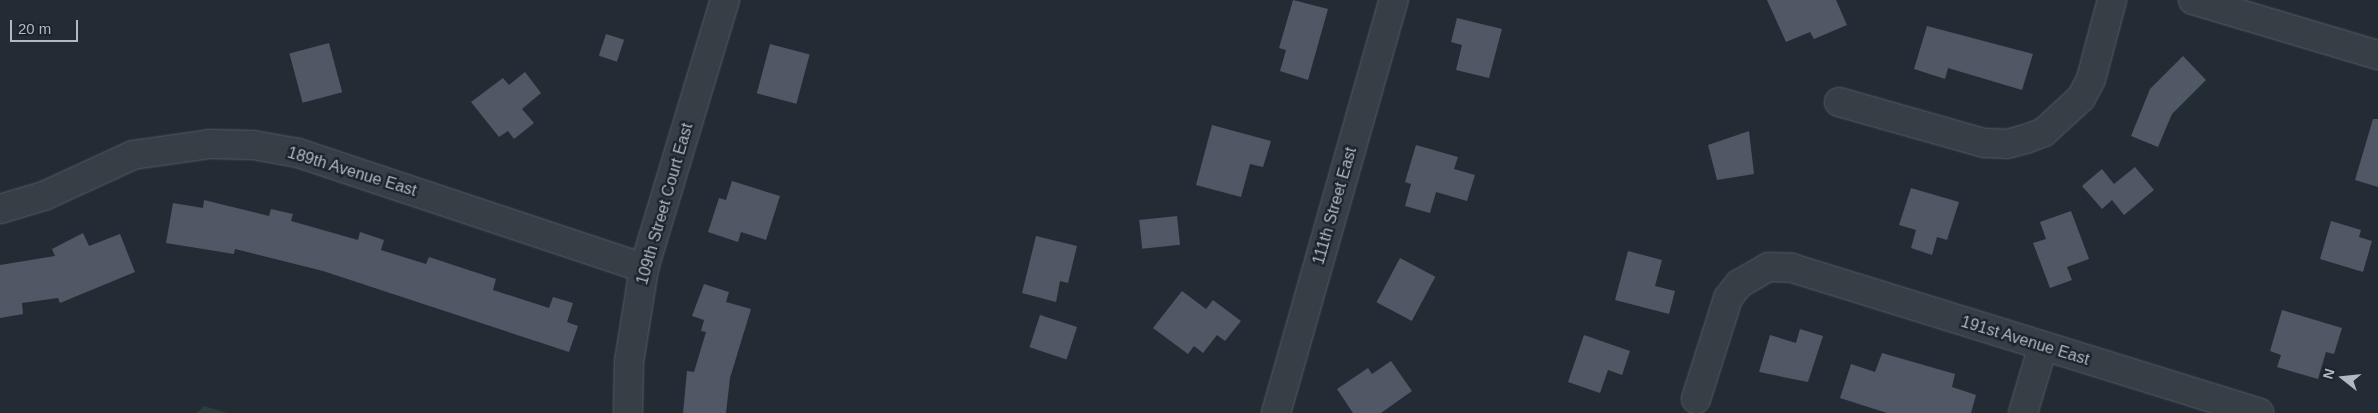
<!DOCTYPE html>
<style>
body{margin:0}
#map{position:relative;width:2378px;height:413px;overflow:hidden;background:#232c35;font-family:Helvetica,sans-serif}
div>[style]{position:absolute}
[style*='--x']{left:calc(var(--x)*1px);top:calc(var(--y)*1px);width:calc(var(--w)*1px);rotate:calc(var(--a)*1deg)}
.green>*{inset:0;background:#2b3d3c}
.building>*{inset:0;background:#4f5864;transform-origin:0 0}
.roads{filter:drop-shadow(0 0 1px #545c64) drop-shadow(0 0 1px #545c64)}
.minor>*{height:28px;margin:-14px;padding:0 14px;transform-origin:14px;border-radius:14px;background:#363e46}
span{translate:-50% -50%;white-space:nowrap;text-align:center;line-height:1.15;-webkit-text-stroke:4.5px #1c232b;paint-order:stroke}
.street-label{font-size:16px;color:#b1b9c2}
.north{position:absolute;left:2318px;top:353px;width:50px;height:50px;-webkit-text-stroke:4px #1c232b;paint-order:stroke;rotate:286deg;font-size:14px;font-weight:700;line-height:20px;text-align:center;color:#b1b9c2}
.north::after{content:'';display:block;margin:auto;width:18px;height:22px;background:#b1b9c2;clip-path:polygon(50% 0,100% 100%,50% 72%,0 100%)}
.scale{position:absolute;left:10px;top:20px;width:68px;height:22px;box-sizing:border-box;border:2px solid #b1b9c2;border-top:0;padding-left:6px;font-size:15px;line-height:18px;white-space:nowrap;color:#b1b9c2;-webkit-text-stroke:4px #1c232b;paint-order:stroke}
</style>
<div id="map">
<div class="green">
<div style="clip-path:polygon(204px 406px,228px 413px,197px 413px)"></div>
</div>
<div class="building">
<div style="clip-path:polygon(1293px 0,1328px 9px,1308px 80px,1280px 71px,1286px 50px,1279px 48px)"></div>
<div style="clip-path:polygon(1767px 0,1836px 0,1847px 25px,1814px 39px,1810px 32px,1786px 42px)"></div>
<div style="clip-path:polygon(1457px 18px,1502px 29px,1489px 78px,1456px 70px,1462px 45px,1451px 42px)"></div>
<div style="clip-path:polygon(1927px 26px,2033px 54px,2022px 90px,1948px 68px,1945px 79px,1914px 69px)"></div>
<div style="left:606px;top:34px;width:19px;height:23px;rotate:18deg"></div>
<div style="left:329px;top:43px;width:51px;height:41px;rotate:75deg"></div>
<div style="left:770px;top:44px;width:41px;height:51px;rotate:15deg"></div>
<div style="clip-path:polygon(2183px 56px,2206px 80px,2172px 114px,2158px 147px,2131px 136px,2150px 89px)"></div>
<div style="clip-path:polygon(525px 72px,541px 93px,522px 109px,534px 123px,514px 139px,508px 131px,499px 137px,471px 102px,503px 78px,509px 85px)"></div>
<div style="clip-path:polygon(2373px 119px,2378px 119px,2378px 187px,2355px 180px)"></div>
<div style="clip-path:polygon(1212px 125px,1271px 141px,1263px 167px,1250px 164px,1241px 197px,1196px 185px)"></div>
<div style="clip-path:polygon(1749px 131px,1754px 174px,1717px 180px,1708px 145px)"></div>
<div style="clip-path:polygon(1416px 145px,1458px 157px,1454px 169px,1475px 175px,1467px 201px,1436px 192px,1430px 213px,1405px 206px,1411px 184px,1405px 182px)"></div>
<div style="clip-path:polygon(2135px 167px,2154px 190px,2124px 215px,2112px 200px,2102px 209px,2082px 186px,2102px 169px,2114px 184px)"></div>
<div style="clip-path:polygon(732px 181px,780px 196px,766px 240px,741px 232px,738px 242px,708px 232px,719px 198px,726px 200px)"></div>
<div style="clip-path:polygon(1911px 188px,1959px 202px,1947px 240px,1937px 237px,1932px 255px,1911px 248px,1916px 230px,1899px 225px)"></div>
<div style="clip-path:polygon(204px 200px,269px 216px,271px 209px,293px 214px,291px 221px,358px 240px,360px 232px,384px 240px,381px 250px,426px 264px,429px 257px,496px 279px,493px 290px,549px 308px,553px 297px,573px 303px,567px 322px,578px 326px,569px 352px,323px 271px,235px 249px,234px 254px,166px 243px,173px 203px,203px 208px)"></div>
<div style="clip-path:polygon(2071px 211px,2089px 259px,2067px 267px,2072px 280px,2050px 288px,2033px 243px,2046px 239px,2040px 222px)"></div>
<div style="left:1177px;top:216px;width:29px;height:38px;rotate:84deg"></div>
<div style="clip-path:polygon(2331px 221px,2361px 230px,2359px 237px,2372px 241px,2363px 272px,2320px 259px)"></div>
<div style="clip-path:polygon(83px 233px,89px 246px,120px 234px,135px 272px,60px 303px,58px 298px,22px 303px,23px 314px,0 318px,0 265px,55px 256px,52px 249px)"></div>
<div style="clip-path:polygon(1036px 236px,1077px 246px,1068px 283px,1060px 281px,1056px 302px,1022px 293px)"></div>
<div style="clip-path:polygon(1628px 251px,1662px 260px,1655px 286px,1675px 291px,1669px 314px,1615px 300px)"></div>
<div style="left:1400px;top:258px;width:40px;height:50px;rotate:28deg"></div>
<div style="clip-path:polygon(704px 284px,729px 292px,726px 302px,751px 309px,730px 378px,726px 413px,683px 413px,687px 371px,694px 372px,706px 332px,701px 331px,704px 320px,692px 316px)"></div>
<div style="clip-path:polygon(1182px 291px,1206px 309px,1213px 300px,1241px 321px,1225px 341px,1217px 335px,1203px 353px,1194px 346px,1188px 354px,1153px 328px)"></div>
<div style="clip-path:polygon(2282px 310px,2342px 328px,2334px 354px,2326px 352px,2318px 379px,2277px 367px,2281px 355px,2270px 351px)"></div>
<div style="left:1040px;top:315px;width:39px;height:34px;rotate:18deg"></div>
<div style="clip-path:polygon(1800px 329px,1823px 336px,1808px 382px,1759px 372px,1770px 335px,1796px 343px)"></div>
<div style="clip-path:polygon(1584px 335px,1630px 351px,1622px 375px,1608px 370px,1600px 393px,1568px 382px)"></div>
<div style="clip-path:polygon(1882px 353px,1955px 374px,1952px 387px,1976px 395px,1971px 413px,1887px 413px,1840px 398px,1851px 364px,1875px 372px)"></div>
<div style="clip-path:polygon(1391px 361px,1412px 391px,1381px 413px,1353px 413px,1337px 389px,1368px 368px,1372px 374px)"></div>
</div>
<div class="roads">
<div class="minor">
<div style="--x:2193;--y:0;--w:193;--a:16.6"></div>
<div style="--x:1839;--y:102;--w:151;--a:15.8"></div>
<div style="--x:1984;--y:143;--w:23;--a:2"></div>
<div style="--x:2007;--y:144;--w:20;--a:-15"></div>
<div style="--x:2026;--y:139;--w:19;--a:-21"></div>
<div style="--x:2044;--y:132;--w:50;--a:-42.6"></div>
<div style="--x:2081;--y:98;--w:21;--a:-62"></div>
<div style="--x:2091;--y:79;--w:82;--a:-75.1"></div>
<div style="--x:0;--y:209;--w:46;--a:-16.5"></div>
<div style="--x:44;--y:196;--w:98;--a:-24.7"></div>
<div style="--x:133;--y:155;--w:78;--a:-8.1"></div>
<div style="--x:210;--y:144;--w:43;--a:1.3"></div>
<div style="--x:253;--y:145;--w:46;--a:10.1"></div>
<div style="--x:298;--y:153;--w:365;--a:18.4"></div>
<div style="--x:1696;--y:399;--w:106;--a:-72.4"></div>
<div style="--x:1728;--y:298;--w:18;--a:-52"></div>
<div style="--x:1739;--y:284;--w:34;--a:-30"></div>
<div style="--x:1769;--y:267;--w:23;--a:2"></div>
<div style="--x:1792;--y:268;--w:489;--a:17.2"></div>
<div style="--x:628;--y:413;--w:51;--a:-88.9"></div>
<div style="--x:629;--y:362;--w:95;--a:-80.9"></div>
<div style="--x:644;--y:268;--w:280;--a:-73.2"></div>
<div style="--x:1276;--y:413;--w:430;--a:-74.1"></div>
<div style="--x:2023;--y:413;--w:70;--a:-73.4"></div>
</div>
</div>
<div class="street-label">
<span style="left:352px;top:172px;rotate:17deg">189th Avenue East</span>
<span style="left:665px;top:204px;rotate:-74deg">109th Street Court East</span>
<span style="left:1335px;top:206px;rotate:-74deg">111th Street East</span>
<span style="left:2025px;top:341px;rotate:17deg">191st Avenue East</span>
</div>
<div class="north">N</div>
<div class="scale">20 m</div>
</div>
